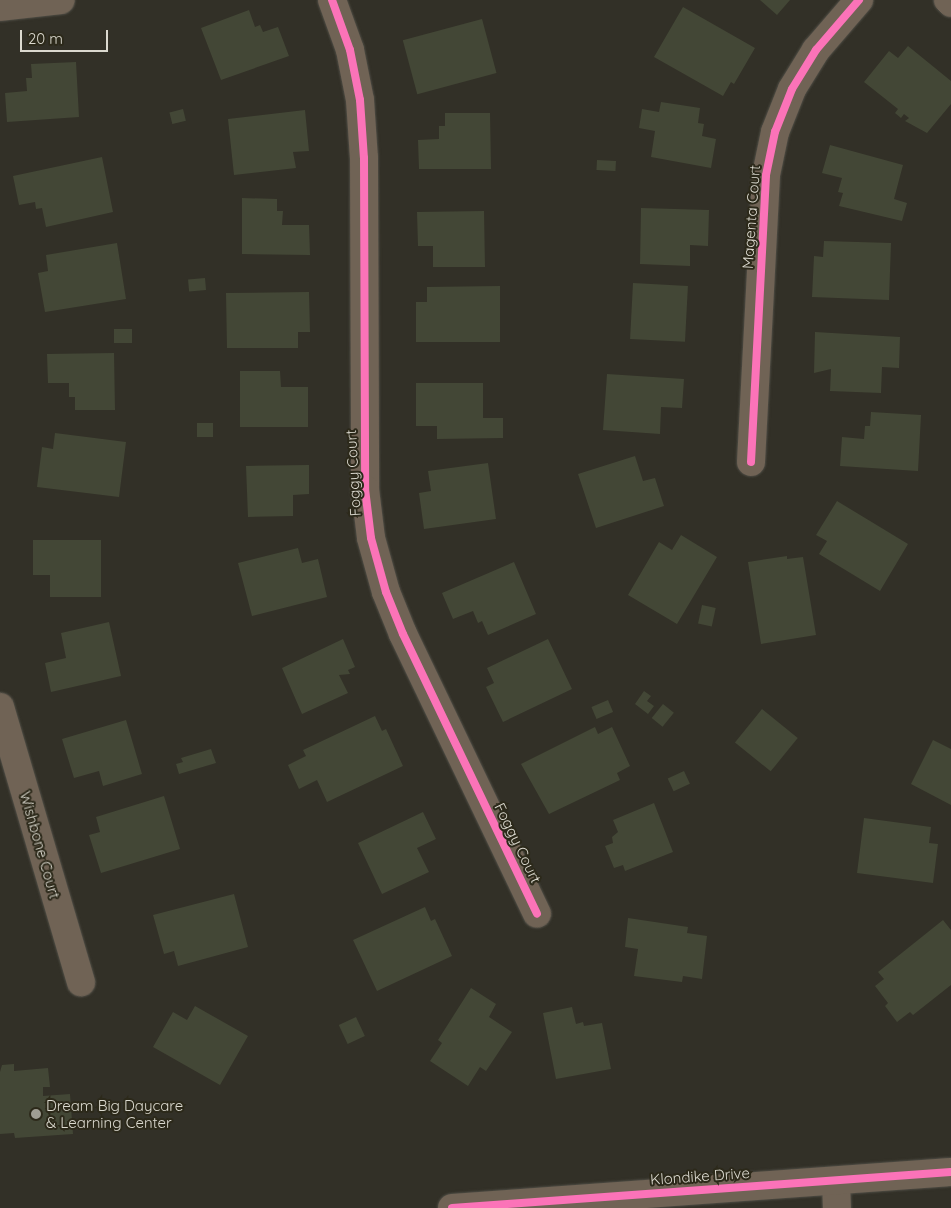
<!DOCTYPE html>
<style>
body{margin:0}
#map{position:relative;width:951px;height:1208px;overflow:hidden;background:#323027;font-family:Quicksand,sans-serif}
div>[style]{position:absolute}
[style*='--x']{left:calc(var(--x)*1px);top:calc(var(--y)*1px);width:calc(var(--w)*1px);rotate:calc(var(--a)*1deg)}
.building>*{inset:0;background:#434736;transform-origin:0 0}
.roads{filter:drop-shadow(0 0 1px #504e46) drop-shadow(0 0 1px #504e46)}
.minor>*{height:28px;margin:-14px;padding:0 14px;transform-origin:14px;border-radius:14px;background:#706355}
.cycleway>*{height:8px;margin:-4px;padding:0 4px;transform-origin:4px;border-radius:4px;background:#fb73b8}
.dots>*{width:14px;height:14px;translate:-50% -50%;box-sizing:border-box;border:2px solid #2c291a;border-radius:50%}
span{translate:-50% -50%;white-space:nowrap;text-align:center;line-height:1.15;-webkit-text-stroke:4px #2c291a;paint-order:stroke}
.street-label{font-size:15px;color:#dbd9cf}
.poi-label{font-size:15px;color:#dbd9cf}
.left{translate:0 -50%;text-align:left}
.scale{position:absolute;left:20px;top:30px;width:88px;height:22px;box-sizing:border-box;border:2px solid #dbd9cf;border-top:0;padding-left:6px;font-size:15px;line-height:18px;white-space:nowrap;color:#dbd9cf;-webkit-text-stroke:4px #2c291a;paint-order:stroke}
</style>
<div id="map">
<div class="building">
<div style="clip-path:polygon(760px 0,790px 0,777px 15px)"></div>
<div style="clip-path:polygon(683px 7px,755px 48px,734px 84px,731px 82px,723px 96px,654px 57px)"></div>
<div style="clip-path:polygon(249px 10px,255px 27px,260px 25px,263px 32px,278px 27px,289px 56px,221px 80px,201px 28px)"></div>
<div style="left:482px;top:19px;width:56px;height:82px;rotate:75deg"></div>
<div style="clip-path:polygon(908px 46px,951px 81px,951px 104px,927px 133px,905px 121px,909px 118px,904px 114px,901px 118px,895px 113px,898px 109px,864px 82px,889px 51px,898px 58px)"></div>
<div style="clip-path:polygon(76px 62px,79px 117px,7px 122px,5px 93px,27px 91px,26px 78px,32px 78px,31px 64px)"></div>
<div style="clip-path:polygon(661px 102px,700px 108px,698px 123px,704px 124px,702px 136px,716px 139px,711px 168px,651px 157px,655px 131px,639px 128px,642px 109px,659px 112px)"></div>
<div style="left:183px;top:109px;width:12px;height:14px;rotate:76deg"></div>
<div style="clip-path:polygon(305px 110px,309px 151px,293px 152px,296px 168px,234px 175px,228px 119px)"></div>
<div style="clip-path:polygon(445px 113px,490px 113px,491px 169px,419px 169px,418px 140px,439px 139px,439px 126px,445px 126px)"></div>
<div style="clip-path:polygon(830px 145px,903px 165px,894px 199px,907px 203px,902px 221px,839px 206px,843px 193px,838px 192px,842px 178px,822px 173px)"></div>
<div style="clip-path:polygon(102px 157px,113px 212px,46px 227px,42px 208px,36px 209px,35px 202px,19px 205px,13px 176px)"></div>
<div style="left:597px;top:160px;width:19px;height:10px;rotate:3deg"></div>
<div style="clip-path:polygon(242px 198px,277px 199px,277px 211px,283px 211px,282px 225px,309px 225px,310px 255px,242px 254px)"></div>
<div style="clip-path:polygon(641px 208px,709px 210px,708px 246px,690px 245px,690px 266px,640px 264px)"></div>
<div style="clip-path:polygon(484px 211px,485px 267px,433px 267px,433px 246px,418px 246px,417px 212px)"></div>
<div style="clip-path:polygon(824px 241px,891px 243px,889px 300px,812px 297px,814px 256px,823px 257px)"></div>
<div style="clip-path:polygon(117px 243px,126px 299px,45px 312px,38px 273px,48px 271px,46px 255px)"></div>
<div style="left:205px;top:278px;width:12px;height:17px;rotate:85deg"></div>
<div style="left:633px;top:283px;width:55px;height:56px;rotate:3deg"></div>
<div style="clip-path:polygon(500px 286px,500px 342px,416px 342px,416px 302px,427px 302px,427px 287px)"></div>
<div style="clip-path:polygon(309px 292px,310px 332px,298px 332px,298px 348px,227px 348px,226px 293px)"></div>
<div style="left:132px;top:329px;width:14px;height:18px;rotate:90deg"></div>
<div style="clip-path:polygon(815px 332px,900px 337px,899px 368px,882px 367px,881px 393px,830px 391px,831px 369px,814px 373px)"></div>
<div style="clip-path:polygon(114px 353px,115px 410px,75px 410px,75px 397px,69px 397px,69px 383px,48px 383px,47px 354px)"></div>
<div style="clip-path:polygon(240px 371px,280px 371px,281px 387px,308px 387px,308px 427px,240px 427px)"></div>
<div style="clip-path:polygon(607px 374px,684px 379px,682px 408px,661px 407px,660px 434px,603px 430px)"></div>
<div style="clip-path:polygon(416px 383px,483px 383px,483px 418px,503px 418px,503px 438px,437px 439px,437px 426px,416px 426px)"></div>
<div style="clip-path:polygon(871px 412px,921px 415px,918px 471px,840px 466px,842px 437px,864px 439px,865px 426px,870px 426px)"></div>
<div style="left:197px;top:423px;width:16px;height:14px"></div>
<div style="clip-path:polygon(55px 433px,126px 442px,119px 497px,37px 487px,42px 447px,53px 449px)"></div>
<div style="clip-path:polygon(635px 456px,643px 481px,655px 478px,664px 506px,596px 528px,578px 474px)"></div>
<div style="clip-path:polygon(488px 463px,496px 519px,424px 529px,419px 493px,431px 491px,428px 471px)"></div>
<div style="clip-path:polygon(309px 465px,309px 494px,293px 495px,293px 516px,248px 517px,246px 466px)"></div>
<div style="clip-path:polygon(837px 501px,908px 544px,880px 591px,819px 554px,827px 541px,816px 535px)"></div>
<div style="clip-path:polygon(681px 535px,717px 557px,677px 624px,628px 595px,659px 542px,672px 550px)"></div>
<div style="clip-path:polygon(33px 540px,101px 540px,101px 597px,50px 597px,50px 575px,33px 575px)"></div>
<div style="clip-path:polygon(298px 548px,302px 563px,318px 559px,327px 597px,252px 616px,238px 563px)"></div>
<div style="clip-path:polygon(787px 556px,787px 559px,803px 557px,816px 635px,761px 644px,748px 562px)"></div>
<div style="clip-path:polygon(514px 562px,536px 614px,488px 635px,482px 621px,478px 623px,473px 611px,453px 619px,442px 593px)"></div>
<div style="left:702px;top:605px;width:14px;height:19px;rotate:12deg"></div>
<div style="clip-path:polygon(109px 622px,121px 676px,51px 692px,45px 663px,66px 658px,61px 633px)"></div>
<div style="clip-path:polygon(343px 639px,355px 667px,348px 670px,350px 674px,339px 675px,348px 693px,302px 714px,282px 668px)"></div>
<div style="clip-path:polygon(548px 639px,572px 689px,503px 722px,486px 687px,494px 683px,487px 668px)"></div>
<div style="clip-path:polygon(644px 691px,651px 696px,647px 701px,654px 706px,648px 714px,635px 704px)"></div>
<div style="left:608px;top:700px;width:13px;height:18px;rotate:67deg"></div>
<div style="left:663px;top:704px;width:14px;height:18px;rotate:39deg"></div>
<div style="left:762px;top:709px;width:46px;height:43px;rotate:39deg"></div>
<div style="clip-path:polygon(375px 716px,382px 731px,386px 729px,403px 766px,327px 802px,317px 780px,299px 789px,288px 765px,306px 756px,303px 750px)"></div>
<div style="clip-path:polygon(126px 720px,142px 774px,103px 786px,99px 771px,74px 778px,62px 739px)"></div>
<div style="clip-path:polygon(595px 727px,598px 734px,612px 727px,630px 766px,617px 773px,620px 780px,549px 814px,521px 764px)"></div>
<div style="clip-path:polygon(933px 740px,951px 749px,951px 805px,911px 784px)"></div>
<div style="clip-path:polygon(211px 749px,216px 763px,179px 774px,176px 764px,183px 762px,181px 758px)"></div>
<div style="left:684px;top:771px;width:14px;height:18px;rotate:65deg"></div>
<div style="clip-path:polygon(164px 796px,180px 849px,101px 873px,89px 835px,100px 832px,96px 817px)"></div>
<div style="clip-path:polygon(654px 803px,673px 852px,625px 871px,623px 865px,614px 868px,605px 846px,613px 843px,612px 837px,618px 832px,613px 820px)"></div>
<div style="clip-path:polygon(423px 812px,436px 839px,417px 848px,429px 872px,382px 894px,358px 843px)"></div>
<div style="clip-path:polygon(864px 818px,931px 827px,929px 843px,938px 844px,933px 883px,857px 873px)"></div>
<div style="clip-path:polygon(234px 894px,248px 947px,178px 966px,174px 951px,164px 954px,153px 915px)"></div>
<div style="clip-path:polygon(425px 907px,431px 921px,435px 919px,452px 956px,377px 991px,353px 940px)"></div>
<div style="clip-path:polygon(628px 918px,688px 927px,687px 933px,707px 936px,702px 979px,683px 976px,682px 982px,634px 976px,638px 949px,625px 947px)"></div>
<div style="clip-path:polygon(943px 920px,951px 930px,951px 985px,913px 1015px,910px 1012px,897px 1022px,885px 1006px,888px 1003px,875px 986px,884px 979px,878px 972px)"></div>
<div style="clip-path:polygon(471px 988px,496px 1004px,489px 1017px,512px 1032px,486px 1071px,480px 1067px,468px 1086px,430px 1061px,442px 1043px,438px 1040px)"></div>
<div style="clip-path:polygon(195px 1006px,248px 1036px,220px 1085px,153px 1047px,173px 1012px,187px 1020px)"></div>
<div style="clip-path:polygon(572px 1007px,576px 1024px,583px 1022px,584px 1026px,602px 1023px,611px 1069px,556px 1079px,543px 1013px)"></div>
<div style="left:356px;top:1017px;width:21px;height:19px;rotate:65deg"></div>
<div style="clip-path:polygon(14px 1064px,14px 1071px,48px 1068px,50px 1087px,43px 1087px,43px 1096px,70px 1094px,73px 1134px,15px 1138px,14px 1133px,0 1134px,0 1072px,2px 1065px)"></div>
</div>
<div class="roads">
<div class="minor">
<div style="--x:332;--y:0;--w:53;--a:70.2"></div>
<div style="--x:350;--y:50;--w:51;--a:78.7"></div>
<div style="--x:360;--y:100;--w:58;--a:86.1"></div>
<div style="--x:364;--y:158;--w:331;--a:89.8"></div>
<div style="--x:365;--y:489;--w:49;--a:83"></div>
<div style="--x:371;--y:538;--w:56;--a:74.5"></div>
<div style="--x:386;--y:592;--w:45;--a:68"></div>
<div style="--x:403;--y:634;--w:310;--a:64.4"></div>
<div style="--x:948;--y:0;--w:4;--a:45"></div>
<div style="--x:0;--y:7;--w:61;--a:-6.5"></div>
<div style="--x:751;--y:462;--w:287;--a:-87"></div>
<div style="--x:766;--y:175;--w:44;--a:-78.2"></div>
<div style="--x:775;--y:132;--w:46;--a:-68.4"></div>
<div style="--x:792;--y:89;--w:46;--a:-58.4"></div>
<div style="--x:816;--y:50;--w:66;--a:-49.3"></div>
<div style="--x:0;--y:707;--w:287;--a:73.6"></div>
<div style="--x:836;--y:1181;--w:27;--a:88"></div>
<div style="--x:452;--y:1208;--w:500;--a:-4.13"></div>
</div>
</div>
<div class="cycleway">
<div style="--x:332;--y:0;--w:53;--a:70.2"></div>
<div style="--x:350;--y:50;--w:51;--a:78.7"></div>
<div style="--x:360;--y:100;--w:58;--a:86.1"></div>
<div style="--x:364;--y:158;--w:331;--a:89.8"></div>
<div style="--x:365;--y:489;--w:49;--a:83"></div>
<div style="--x:371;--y:538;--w:56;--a:74.5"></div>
<div style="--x:386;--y:592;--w:45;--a:68"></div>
<div style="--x:403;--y:634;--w:310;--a:64.4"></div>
<div style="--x:751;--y:462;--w:287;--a:-87"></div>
<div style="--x:766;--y:175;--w:44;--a:-78.2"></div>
<div style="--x:775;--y:132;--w:46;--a:-68.4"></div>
<div style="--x:792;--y:89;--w:46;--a:-58.4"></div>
<div style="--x:816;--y:50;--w:66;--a:-49.3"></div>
<div style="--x:452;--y:1208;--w:500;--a:-4.13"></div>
</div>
<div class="dots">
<div style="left:36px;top:1114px;background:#a09e94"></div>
</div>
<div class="street-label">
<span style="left:751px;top:217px;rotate:-86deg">Magenta Court</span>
<span style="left:353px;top:473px;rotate:-93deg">Foggy Court</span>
<span style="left:518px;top:843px;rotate:64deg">Foggy Court</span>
<span style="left:40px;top:845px;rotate:74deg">Wishbone Court</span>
<span style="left:700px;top:1176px;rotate:-4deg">Klondike Drive</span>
</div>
<div class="poi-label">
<span class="left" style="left:46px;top:1114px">Dream Big Daycare<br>&amp; Learning Center</span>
</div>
<div class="scale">20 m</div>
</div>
